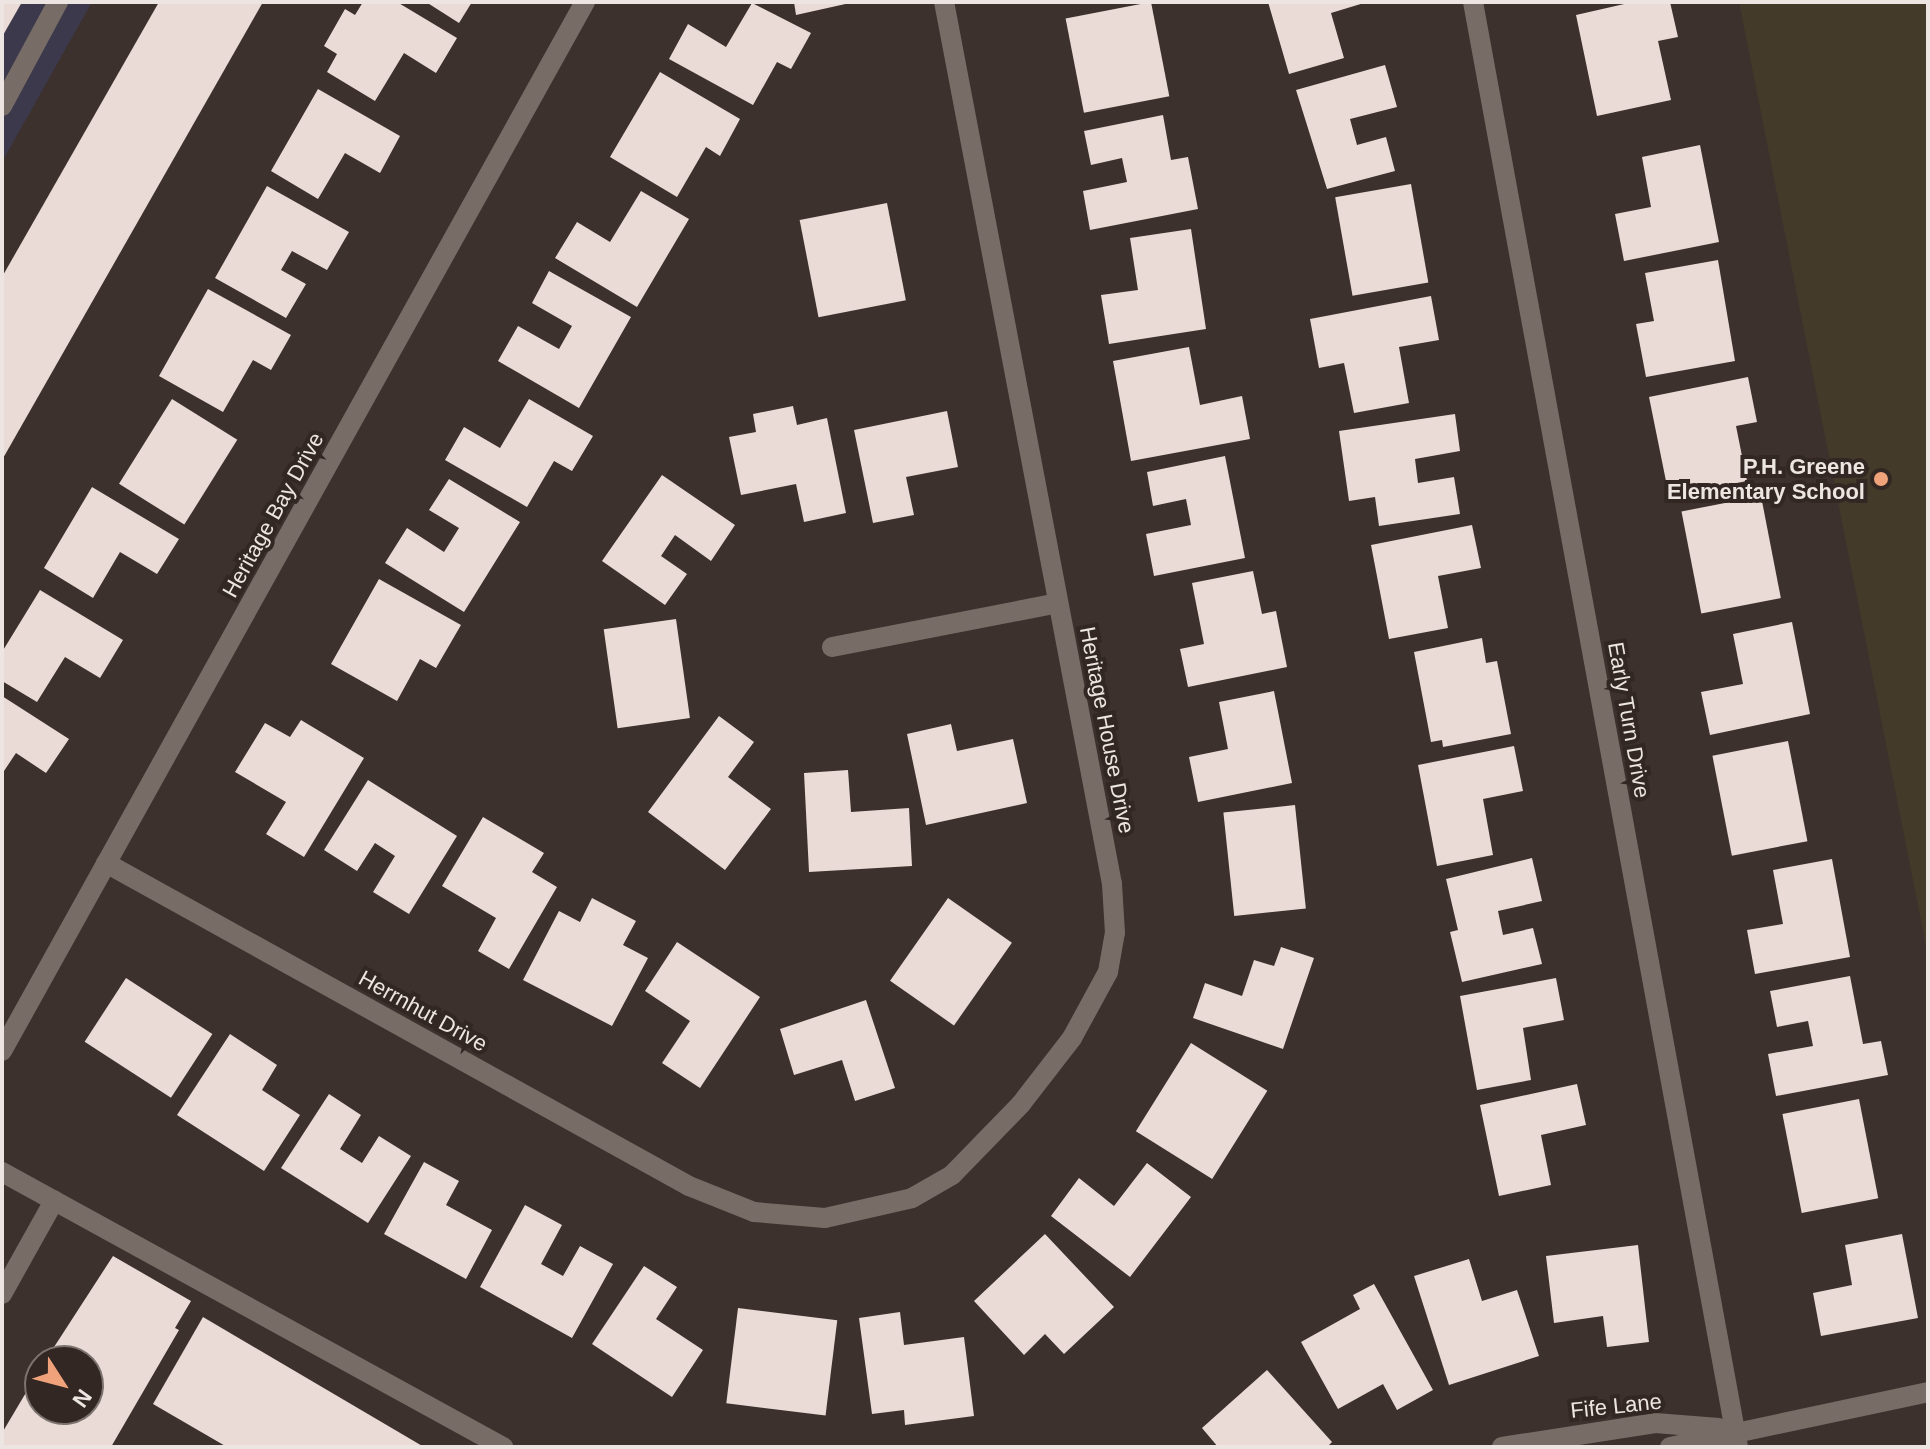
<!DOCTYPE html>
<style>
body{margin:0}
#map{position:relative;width:1930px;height:1449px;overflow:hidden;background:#3c312c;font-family:Arial,sans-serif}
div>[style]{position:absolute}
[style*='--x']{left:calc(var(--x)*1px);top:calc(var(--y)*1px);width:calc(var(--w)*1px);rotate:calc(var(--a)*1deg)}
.commercial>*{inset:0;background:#3b394b}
.education>*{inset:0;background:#443a2a}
.building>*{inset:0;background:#eadbd6;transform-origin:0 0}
.lane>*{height:20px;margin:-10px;padding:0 10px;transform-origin:10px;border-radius:10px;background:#786c66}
.street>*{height:20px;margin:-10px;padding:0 10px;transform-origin:10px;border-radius:10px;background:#786c66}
.dots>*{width:22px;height:22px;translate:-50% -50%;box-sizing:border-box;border:4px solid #322722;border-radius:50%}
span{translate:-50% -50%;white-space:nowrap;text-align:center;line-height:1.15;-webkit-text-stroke:8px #322722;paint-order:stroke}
.poi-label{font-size:22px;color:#ece5e2;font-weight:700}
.right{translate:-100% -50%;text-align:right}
.street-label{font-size:22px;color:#ece5e2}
.frame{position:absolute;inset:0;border:4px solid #ece5e2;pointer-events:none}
.north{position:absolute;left:24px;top:1345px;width:80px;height:80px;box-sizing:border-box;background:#322722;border:2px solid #7c736f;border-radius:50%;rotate:126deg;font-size:22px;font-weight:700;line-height:32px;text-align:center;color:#ece5e2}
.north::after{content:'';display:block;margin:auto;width:28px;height:36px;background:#f0a27a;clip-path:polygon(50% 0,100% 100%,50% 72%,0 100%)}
</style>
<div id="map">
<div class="commercial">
<div style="clip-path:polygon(2px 2px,92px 2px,2px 162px)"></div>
</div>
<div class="education">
<div style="clip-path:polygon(1739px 2px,1928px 2px,1928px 956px)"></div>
</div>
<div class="building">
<div style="clip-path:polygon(2px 2px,22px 2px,2px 37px)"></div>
<div style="clip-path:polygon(159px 2px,263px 2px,2px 460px,2px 277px)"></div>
<div style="clip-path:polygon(363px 2px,397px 2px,457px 38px,436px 73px,404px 53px,375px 101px,327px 72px,337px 54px,324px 46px,345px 9px,355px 15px)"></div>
<div style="clip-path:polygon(426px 2px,472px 2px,459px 23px)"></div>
<div style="clip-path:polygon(794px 2px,850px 2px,850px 3px,796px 15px)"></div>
<div style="left:1151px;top:2px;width:96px;height:87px;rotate:79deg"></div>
<div style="clip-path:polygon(1268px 2px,1364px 2px,1364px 3px,1331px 13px,1344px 58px,1289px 74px)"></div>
<div style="clip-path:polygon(1633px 2px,1670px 2px,1678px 37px,1658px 41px,1671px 100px,1597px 116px,1576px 15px)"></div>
<div style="clip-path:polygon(752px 3px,811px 33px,791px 69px,777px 62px,753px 105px,669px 59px,688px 24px,726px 47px)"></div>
<div style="clip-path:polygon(1385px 65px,1397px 107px,1350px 119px,1357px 145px,1386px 137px,1395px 171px,1327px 189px,1296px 90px)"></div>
<div style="clip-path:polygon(660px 72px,740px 119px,720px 156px,706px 147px,677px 197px,610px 157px)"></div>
<div style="clip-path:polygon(318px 89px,400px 136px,380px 173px,345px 153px,318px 199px,271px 171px)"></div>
<div style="clip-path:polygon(1163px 115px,1171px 160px,1188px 157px,1198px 209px,1090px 230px,1083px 191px,1127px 182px,1122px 158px,1091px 165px,1084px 131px)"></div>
<div style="clip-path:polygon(1700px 145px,1719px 242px,1624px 261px,1615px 214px,1651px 207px,1642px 157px)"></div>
<div style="left:1411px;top:184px;width:100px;height:77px;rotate:80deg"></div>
<div style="clip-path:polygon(267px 186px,349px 232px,327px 270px,292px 251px,281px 270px,306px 284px,286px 318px,215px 278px)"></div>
<div style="clip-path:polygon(641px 191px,689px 219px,637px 307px,555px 258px,577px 222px,610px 242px)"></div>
<div style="left:887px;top:203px;width:99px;height:89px;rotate:79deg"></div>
<div style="clip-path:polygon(1191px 229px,1206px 329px,1109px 344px,1101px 295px,1138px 290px,1130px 238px)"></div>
<div style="clip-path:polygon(1718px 260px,1735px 361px,1646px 377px,1636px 324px,1654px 321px,1645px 273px)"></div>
<div style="clip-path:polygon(549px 271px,631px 317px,579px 408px,498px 361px,518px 326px,559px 349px,572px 326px,532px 303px)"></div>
<div style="clip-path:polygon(208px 289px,291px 335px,271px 370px,253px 360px,223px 412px,159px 376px)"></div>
<div style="clip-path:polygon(1431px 296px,1439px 340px,1399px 347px,1409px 403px,1354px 413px,1344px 363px,1319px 368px,1310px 319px)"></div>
<div style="clip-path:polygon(1189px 347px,1200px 405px,1242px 396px,1250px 439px,1131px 461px,1113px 361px)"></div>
<div style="clip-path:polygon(1748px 377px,1757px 422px,1736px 426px,1747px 481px,1669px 496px,1649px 397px)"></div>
<div style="left:172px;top:399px;width:77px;height:100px;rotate:32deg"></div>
<div style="clip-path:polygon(529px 399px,593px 436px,572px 471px,554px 461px,527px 507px,445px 460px,464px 427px,500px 448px)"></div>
<div style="clip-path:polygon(793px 406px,797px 425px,827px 418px,846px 513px,804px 522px,796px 484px,741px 495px,729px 437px,756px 432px,753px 414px)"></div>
<div style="clip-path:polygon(947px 411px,958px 467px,906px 477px,914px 515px,873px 523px,854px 430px)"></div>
<div style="clip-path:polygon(1455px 414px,1460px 451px,1415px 459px,1418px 483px,1454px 477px,1460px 514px,1379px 526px,1375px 497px,1349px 501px,1339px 431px)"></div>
<div style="clip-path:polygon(1225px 456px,1245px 558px,1154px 576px,1146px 534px,1191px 525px,1186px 499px,1153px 506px,1147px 472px)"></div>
<div style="clip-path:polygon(662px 475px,735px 525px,711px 561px,675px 535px,661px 556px,687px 574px,665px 605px,602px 561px)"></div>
<div style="clip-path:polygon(449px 479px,520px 522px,464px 612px,385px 563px,407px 528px,444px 552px,459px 528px,429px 510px)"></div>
<div style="clip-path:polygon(92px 487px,179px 539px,157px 574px,120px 552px,93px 598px,44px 568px)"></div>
<div style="left:1761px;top:496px;width:104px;height:81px;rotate:79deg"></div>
<div style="clip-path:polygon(1472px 525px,1481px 568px,1438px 576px,1448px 628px,1389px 639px,1371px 545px)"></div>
<div style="clip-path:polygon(1253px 571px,1262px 614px,1276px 611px,1287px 667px,1188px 687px,1180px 649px,1204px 644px,1192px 583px)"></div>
<div style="clip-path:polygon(379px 579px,461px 625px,436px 668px,420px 659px,397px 701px,331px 664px)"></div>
<div style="clip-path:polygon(40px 590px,123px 640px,100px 678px,65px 657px,37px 702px,2px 681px,2px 652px)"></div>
<div style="left:676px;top:619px;width:100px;height:73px;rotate:82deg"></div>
<div style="clip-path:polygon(1792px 622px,1810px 714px,1710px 735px,1701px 692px,1743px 684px,1733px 634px)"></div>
<div style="clip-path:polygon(1482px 638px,1486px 663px,1497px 661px,1511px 734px,1443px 747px,1442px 740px,1431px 742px,1414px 652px)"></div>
<div style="clip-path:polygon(1274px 691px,1292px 783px,1198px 802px,1189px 757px,1228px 749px,1219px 702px)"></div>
<div style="clip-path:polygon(2px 696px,69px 739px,46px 773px,16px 753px,2px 774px)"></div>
<div style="clip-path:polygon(719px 716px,754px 742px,728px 777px,771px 809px,725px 870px,648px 812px)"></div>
<div style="clip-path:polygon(301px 720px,364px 758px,304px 857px,266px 834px,286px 802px,235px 772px,265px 723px,290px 737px)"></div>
<div style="clip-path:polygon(951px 724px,957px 751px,1013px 739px,1027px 803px,926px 825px,907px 734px)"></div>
<div style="left:1788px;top:741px;width:102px;height:77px;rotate:79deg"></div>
<div style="clip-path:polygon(1514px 746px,1523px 791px,1483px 799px,1493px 855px,1437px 866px,1418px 765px)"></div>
<div style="clip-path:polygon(848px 770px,851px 812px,909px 808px,912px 866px,809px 872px,804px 773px)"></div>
<div style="clip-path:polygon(368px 780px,457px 836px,409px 914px,373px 892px,395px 856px,375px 843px,357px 871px,324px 850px)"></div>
<div style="left:1295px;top:805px;width:104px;height:72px;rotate:84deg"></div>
<div style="clip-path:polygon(483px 817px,544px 853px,532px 872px,557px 887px,509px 969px,478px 951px,496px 918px,442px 886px)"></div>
<div style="clip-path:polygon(1532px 858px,1542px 901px,1498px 911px,1503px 935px,1533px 928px,1542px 964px,1462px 982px,1450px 932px,1458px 930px,1446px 879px)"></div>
<div style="clip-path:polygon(1832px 859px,1850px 957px,1755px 974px,1747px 930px,1783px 924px,1773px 870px)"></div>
<div style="clip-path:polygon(592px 898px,636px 921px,623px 945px,648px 958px,612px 1026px,523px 980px,559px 911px,580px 922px)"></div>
<div style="left:948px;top:898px;width:78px;height:101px;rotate:35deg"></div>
<div style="clip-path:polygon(677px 942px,760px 997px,700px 1088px,662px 1063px,690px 1021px,645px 991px)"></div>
<div style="clip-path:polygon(1281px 947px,1314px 958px,1283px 1049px,1193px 1018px,1205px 983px,1242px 996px,1254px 960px,1274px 966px)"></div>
<div style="clip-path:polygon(1850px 976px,1863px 1044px,1881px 1041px,1888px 1075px,1776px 1096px,1768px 1054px,1813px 1046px,1808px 1021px,1777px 1027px,1770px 991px)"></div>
<div style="left:126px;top:978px;width:103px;height:76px;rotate:33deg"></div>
<div style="clip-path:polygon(1556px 978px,1564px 1020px,1523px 1028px,1531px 1080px,1477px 1090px,1460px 996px)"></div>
<div style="clip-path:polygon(866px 1000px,895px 1088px,855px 1101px,842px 1060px,794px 1075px,780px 1029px)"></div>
<div style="clip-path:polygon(230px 1034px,277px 1065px,262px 1090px,300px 1115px,264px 1171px,177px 1115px)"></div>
<div style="left:1191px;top:1043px;width:90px;height:104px;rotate:32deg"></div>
<div style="clip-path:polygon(1577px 1084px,1586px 1125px,1541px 1135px,1551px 1185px,1499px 1196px,1480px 1105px)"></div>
<div style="clip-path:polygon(329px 1094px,361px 1115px,340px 1149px,362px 1163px,379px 1136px,411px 1156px,368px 1223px,281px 1168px)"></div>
<div style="left:1859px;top:1099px;width:101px;height:78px;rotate:79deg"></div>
<div style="clip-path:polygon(424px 1162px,459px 1181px,446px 1205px,492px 1230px,466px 1279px,384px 1234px)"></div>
<div style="clip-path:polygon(1147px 1163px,1191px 1197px,1130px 1277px,1051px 1216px,1079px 1178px,1114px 1206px)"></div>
<div style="clip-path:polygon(525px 1205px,562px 1225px,541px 1264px,563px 1276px,580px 1246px,613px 1264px,572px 1338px,480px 1287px)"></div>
<div style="clip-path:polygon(1045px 1234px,1114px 1307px,1064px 1354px,1045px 1334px,1024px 1355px,974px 1301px)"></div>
<div style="clip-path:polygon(1902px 1234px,1918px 1318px,1821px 1336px,1813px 1293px,1852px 1285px,1845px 1245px)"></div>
<div style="clip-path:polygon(1638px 1245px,1649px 1342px,1607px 1347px,1603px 1316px,1554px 1323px,1546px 1256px)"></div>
<div style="clip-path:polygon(113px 1256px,191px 1301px,175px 1328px,179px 1330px,111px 1447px,2px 1447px,2px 1433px,40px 1369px,40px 1409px,88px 1409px,88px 1361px,45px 1361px)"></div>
<div style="clip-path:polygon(1469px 1259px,1482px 1301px,1517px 1290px,1539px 1356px,1449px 1385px,1414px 1276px)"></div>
<div style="clip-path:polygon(644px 1266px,677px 1287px,656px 1319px,703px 1350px,672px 1397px,592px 1344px)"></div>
<div style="clip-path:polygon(1374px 1284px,1433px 1390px,1397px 1410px,1383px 1384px,1338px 1409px,1301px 1342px,1360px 1309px,1353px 1295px)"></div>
<div style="left:738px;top:1308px;width:100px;height:96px;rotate:7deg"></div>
<div style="clip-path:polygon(900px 1312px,904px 1345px,964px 1337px,974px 1416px,905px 1425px,904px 1410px,872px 1414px,859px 1318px)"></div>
<div style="clip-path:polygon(203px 1317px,424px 1447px,227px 1447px,153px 1404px)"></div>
<div style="clip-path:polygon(1267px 1370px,1332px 1442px,1327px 1447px,1218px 1447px,1202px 1428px)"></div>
</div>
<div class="lane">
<div style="--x:2;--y:106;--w:118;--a:-61.7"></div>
<div style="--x:2;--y:1172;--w:572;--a:28.76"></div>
<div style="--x:2;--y:1294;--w:107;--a:-60.8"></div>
</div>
<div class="street">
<div style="--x:1473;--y:2;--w:1469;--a:79.61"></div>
<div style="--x:832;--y:647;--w:230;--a:-11"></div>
<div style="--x:106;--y:863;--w:666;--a:28.99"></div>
<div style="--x:689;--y:1186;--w:70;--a:21.8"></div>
<div style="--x:754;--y:1212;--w:71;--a:4.8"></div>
<div style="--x:825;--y:1218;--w:89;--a:-12.9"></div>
<div style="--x:912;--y:1198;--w:46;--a:-29.9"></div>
<div style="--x:952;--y:1175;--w:99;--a:-45.8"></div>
<div style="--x:1021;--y:1104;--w:83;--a:-52.3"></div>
<div style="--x:1072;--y:1038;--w:75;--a:-61.4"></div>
<div style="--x:1108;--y:972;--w:40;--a:-80"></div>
<div style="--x:1115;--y:933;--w:49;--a:-93.5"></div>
<div style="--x:1112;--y:884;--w:898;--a:-100.78"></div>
<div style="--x:2;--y:1051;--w:1200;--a:-60.94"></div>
<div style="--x:1502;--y:1447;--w:155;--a:-8.9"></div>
<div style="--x:1655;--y:1423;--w:64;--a:4.5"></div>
<div style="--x:1670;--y:1447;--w:264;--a:-12"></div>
</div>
<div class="dots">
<div style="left:1881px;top:479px;background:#f0a27a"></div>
</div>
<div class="poi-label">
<span class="right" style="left:1865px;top:479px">P.H. Greene<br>Elementary School</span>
</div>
<div class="street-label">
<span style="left:273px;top:515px;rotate:-61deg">Heritage Bay Drive</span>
<span style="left:1629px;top:720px;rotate:80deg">Early Turn Drive</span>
<span style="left:1107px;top:730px;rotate:79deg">Heritage House Drive</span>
<span style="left:423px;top:1011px;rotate:29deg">Herrnhut Drive</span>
<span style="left:1616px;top:1406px;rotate:-6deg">Fife Lane</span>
</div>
<div class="frame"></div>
<div class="north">N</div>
</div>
